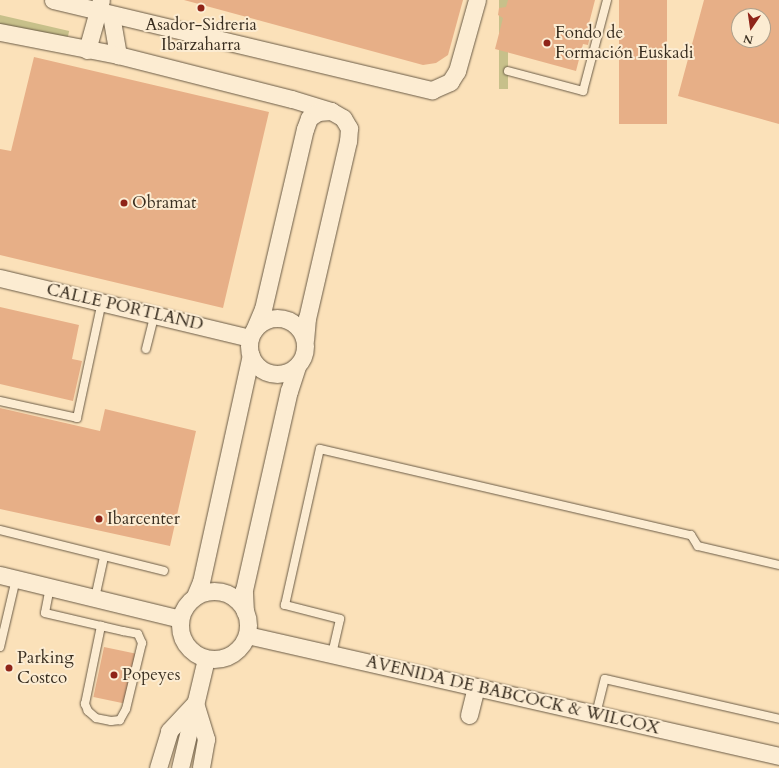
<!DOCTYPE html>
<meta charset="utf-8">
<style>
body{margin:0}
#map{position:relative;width:779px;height:768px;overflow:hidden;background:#fbe1b9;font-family:Cardo,serif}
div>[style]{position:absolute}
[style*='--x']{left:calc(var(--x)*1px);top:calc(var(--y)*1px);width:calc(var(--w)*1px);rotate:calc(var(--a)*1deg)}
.green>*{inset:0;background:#c7c08a;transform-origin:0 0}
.building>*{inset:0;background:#e7af87;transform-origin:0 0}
.roads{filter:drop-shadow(0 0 1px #6a5b46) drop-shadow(0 0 1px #6a5b46)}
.service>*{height:8px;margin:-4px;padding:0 4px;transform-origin:4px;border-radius:4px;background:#fcecd2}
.minor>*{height:17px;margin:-8.5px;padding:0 8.5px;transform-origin:8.5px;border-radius:8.5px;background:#fcecd2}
.minor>.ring{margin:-8.5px;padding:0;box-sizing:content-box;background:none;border:17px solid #fcecd2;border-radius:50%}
.dots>*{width:11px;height:11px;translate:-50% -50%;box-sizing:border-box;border:2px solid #fcecd2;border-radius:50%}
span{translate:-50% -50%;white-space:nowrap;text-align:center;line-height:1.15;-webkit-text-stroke:4px #fcecd2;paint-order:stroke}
.poi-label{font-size:17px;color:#392e20}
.left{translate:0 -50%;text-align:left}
.street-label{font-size:17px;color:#392e20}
.north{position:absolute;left:731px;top:8px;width:40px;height:40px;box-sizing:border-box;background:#fcecd2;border:1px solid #aea08b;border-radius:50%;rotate:193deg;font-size:11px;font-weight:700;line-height:16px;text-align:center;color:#392e20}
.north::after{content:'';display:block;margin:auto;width:14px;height:18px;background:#8f2418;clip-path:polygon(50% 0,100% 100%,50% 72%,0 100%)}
</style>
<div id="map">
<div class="green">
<div style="left:499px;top:0;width:9px;height:89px"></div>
<div style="left:0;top:15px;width:71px;height:9px;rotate:13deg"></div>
</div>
<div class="building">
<div style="clip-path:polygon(184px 0,463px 0,448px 55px,436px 63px,423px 65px)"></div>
<div style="clip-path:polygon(508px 0,595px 0,587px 31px,591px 32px,588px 45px,583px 44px,576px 71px,495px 49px,503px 18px,498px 15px,499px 8px,506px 7px)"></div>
<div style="left:619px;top:0;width:48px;height:124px"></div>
<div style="clip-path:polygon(evenodd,704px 0,779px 0,779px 124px,678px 96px,704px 0,739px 16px,763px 16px,763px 40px,739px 40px,739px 16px)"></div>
<div style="clip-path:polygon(34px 57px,269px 112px,223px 308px,0 255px,0 149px,11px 151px)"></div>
<div style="clip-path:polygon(0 307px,79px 325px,72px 359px,82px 361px,73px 401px,0 384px)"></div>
<div style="clip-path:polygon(0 408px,100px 431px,105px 409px,196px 431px,170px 546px,0 509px)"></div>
<div style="left:104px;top:647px;width:33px;height:51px;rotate:12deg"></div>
</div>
<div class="roads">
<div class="service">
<div style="--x:508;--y:71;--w:78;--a:14.9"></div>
<div style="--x:583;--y:91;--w:94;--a:-75.2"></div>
<div style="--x:146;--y:349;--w:36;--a:-76"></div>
<div style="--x:0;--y:401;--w:79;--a:12.4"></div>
<div style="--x:77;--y:418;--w:120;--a:-77.9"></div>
<div style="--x:0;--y:530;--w:169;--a:14"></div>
<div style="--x:50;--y:587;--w:26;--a:101"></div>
<div style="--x:45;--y:613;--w:57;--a:13.1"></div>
<div style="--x:101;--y:626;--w:23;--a:13"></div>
<div style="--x:123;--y:631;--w:15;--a:11"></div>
<div style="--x:138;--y:634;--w:10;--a:66"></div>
<div style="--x:142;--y:643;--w:68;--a:103.6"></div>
<div style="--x:126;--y:709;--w:13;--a:119"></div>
<div style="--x:120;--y:720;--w:9;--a:174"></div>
<div style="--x:111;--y:721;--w:15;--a:-169"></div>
<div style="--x:96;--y:718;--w:11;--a:-139"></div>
<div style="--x:88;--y:711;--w:8;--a:-113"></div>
<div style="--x:85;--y:704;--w:80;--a:-78.4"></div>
<div style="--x:95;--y:598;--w:42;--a:-77.6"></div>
<div style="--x:0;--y:647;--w:70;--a:-76.8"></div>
<div style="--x:332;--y:654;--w:36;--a:-77"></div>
<div style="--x:340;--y:619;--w:57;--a:-165.7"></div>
<div style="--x:285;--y:605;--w:160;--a:-77.4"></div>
<div style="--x:320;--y:449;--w:381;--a:13.1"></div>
<div style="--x:691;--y:535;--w:13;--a:58"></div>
<div style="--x:698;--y:546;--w:83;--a:13.2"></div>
<div style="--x:596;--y:714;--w:36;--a:-76"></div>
<div style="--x:605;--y:679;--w:179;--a:12.9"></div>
</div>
<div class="minor">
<div style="--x:53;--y:0;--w:390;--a:13.4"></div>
<div style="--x:432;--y:90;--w:20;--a:-24"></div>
<div style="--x:450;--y:82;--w:13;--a:-58"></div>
<div style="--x:457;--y:71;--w:74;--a:-74.3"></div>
<div style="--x:111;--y:15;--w:41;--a:80.1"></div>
<div style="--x:0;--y:32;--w:120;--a:11"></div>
<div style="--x:118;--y:55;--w:179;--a:14.2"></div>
<div style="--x:292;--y:99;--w:41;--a:17.1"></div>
<div style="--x:331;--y:111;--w:14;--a:30"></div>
<div style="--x:343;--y:118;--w:12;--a:59"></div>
<div style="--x:349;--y:128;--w:13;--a:94"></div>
<div style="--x:348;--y:141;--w:182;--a:103"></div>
<div style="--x:307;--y:318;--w:21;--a:95"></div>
<div style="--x:87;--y:50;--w:52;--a:-74.4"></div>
<div style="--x:0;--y:278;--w:257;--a:13.5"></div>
<div class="ring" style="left:249px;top:318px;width:39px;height:39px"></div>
<div style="--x:254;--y:330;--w:23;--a:-67"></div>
<div style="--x:263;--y:309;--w:185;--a:-76.9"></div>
<div style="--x:305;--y:129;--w:12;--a:-70"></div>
<div style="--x:309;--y:118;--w:11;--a:-34"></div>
<div style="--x:318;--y:112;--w:13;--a:-4"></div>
<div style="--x:0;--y:575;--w:185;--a:13.7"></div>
<div class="ring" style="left:180px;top:591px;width:51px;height:51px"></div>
<div style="--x:195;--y:596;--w:15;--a:-67"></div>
<div style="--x:201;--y:582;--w:232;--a:-77.6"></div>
<div style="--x:245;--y:612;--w:22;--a:-93"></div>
<div style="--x:244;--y:590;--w:204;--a:-77.3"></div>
<div style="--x:289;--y:391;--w:26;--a:-72"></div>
<div style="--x:247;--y:635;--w:546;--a:12.81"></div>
<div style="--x:195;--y:703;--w:38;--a:73"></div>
<div style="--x:206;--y:739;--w:29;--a:100"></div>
<div style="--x:469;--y:715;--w:29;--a:-76"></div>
<div style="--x:158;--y:768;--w:39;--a:-73"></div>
<div style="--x:169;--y:731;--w:38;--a:-47"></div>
<div style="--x:180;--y:768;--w:112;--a:-76.6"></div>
</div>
</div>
<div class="dots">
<div style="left:201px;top:8px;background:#8f2418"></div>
<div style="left:547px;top:43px;background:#8f2418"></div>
<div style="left:124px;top:203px;background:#8f2418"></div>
<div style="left:99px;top:519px;background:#8f2418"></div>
<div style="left:9px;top:668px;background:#8f2418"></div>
<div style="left:114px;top:675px;background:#8f2418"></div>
</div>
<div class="poi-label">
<span style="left:201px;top:35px">Asador-Sidreria<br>Ibarzaharra</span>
<span class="left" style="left:555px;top:43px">Fondo de<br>Formación Euskadi</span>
<span class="left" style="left:132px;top:203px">Obramat</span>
<span class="left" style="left:107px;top:519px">Ibarcenter</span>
<span class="left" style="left:17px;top:668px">Parking<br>Costco</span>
<span class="left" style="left:122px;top:675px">Popeyes</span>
</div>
<div class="street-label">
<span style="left:125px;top:307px;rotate:13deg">CALLE PORTLAND</span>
<span style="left:513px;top:695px;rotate:13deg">AVENIDA DE BABCOCK &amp; WILCOX</span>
</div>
<div class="north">N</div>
</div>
